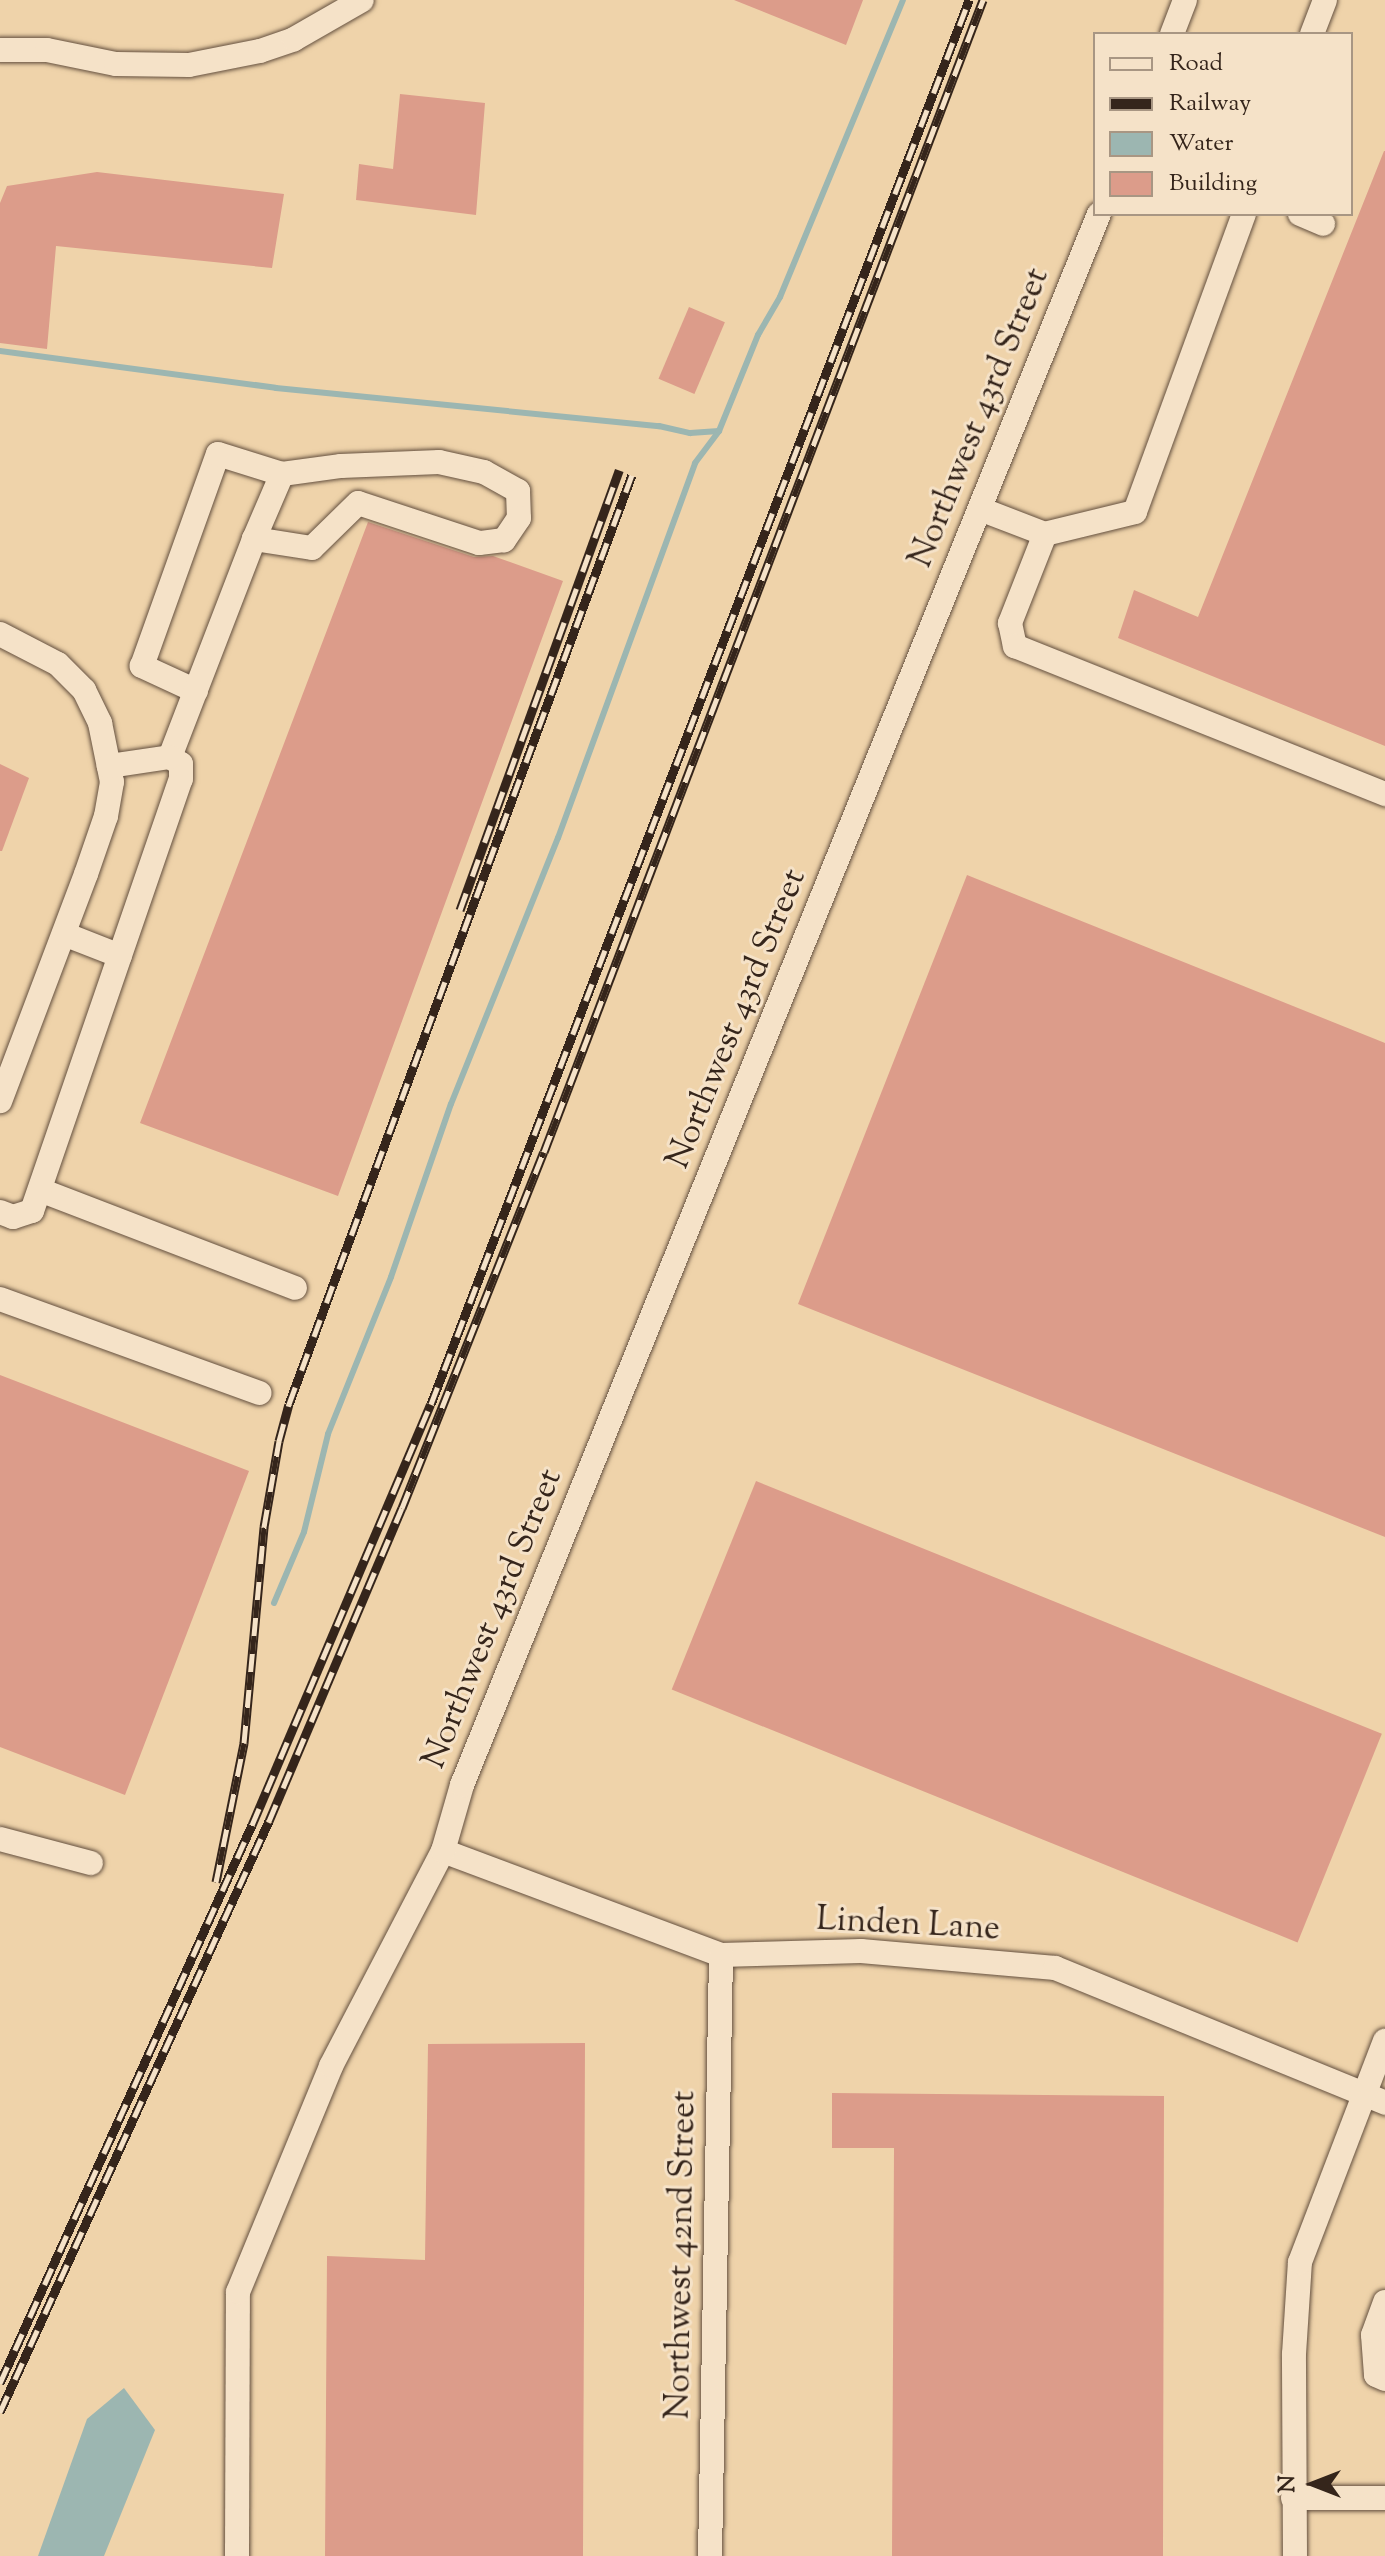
<!DOCTYPE html>
<style>
body{margin:0}
#map{position:relative;width:1385px;height:2556px;overflow:hidden;background:#efd3aa;font-family:"Sorts Mill Goudy",serif}
div>[style]{position:absolute}
[style*='--x']{left:calc(var(--x)*1px);top:calc(var(--y)*1px);width:calc(var(--w)*1px);rotate:calc(var(--a)*1deg)}
.water>*{inset:0;background:#9cb6b1}
.stream>*{height:6px;margin:-3px;padding:0 3px;transform-origin:3px;border-radius:3px;background:#9cb6b1}
.building>*{inset:0;background:#dc9c8a;transform-origin:0 0}
.roads{filter:drop-shadow(0 0 2px #64503f) drop-shadow(0 0 2px #64503f)}
.minor>*{height:24px;margin:-12px;padding:0 12px;transform-origin:12px;border-radius:12px;background:#f5e2c8}
.rail>*{height:9px;margin-top:-4.5px;transform-origin:0;background:repeating-linear-gradient(90deg,#f5e2c8 0 18px,#35251b 0 36px);box-sizing:border-box;border-block:2px solid #35251b}
span{translate:-50% -50%;white-space:nowrap;text-align:center;line-height:1.15;-webkit-text-stroke:6px #f5e2c8;paint-order:stroke}
.street-label{font-size:34px;color:#35251b}
.legend{position:absolute;left:1093px;top:32px;width:260px;height:184px;box-sizing:border-box;background:#f5e2c8;border:2px solid #a89683;margin:0;padding:10px 14px;list-style:none;font-size:24px;color:#35251b}
.legend li{display:flex;align-items:center;gap:16px;height:40px}
.legend b{width:40px;border:2px solid #a89683}
.north{position:absolute;left:1273px;top:2444px;width:80px;height:80px;-webkit-text-stroke:6px #f5e2c8;paint-order:stroke;rotate:270deg;font-size:22px;font-weight:700;line-height:32px;text-align:center;color:#35251b}
.north::after{content:'';display:block;margin:auto;width:28px;height:36px;background:#35251b;clip-path:polygon(50% 0,100% 100%,50% 72%,0 100%)}
</style>
<div id="map">
<div class="water">
<div style="clip-path:polygon(124px 2388px,155px 2430px,104px 2556px,38px 2556px,87px 2419px)"></div>
</div>
<div class="stream">
<div style="--x:0;--y:351;--w:278;--a:7.6"></div>
<div style="--x:276;--y:388;--w:385;--a:5.7"></div>
<div style="--x:659;--y:426;--w:32;--a:13"></div>
<div style="--x:690;--y:433;--w:29;--a:-4"></div>
<div style="--x:274;--y:1603;--w:77;--a:-67.1"></div>
<div style="--x:304;--y:1532;--w:101;--a:-76.2"></div>
<div style="--x:328;--y:1434;--w:169;--a:-68.1"></div>
<div style="--x:391;--y:1277;--w:183;--a:-70.9"></div>
<div style="--x:451;--y:1104;--w:287;--a:-68.1"></div>
<div style="--x:558;--y:838;--w:399;--a:-69.9"></div>
<div style="--x:695;--y:463;--w:40;--a:-53"></div>
<div style="--x:719;--y:431;--w:104;--a:-67.9"></div>
<div style="--x:758;--y:335;--w:44;--a:-59.9"></div>
<div style="--x:780;--y:297;--w:321;--a:-67.5"></div>
</div>
<div class="building">
<div style="clip-path:polygon(734px 0,863px 0,846px 45px)"></div>
<div style="clip-path:polygon(400px 94px,485px 103px,476px 215px,356px 200px,359px 164px,393px 169px)"></div>
<div style="clip-path:polygon(1384px 151px,1385px 151px,1385px 746px,1118px 638px,1134px 590px,1198px 617px)"></div>
<div style="clip-path:polygon(97px 172px,284px 194px,272px 268px,56px 246px,47px 349px,0 343px,0 203px,7px 186px)"></div>
<div style="left:689px;top:307px;width:39px;height:78px;rotate:23deg"></div>
<div style="clip-path:polygon(368px 522px,474px 557px,493px 556px,563px 581px,338px 1196px,140px 1123px)"></div>
<div style="clip-path:polygon(0 764px,29px 778px,2px 851px,0 851px)"></div>
<div style="clip-path:polygon(967px 875px,1385px 1043px,1385px 1537px,798px 1304px)"></div>
<div style="clip-path:polygon(0 1375px,249px 1471px,125px 1795px,0 1747px)"></div>
<div style="left:756px;top:1481px;width:675px;height:225px;rotate:22deg"></div>
<div style="clip-path:polygon(585px 2043px,583px 2556px,325px 2556px,327px 2256px,425px 2260px,428px 2044px)"></div>
<div style="clip-path:polygon(832px 2093px,1164px 2096px,1163px 2556px,892px 2556px,894px 2148px,832px 2148px)"></div>
</div>
<div class="roads">
<div class="minor">
<div style="--x:1172;--y:34;--w:36;--a:-69"></div>
<div style="--x:1312;--y:34;--w:36;--a:-69"></div>
<div style="--x:0;--y:50;--w:47;--a:0"></div>
<div style="--x:47;--y:50;--w:70;--a:11.5"></div>
<div style="--x:116;--y:64;--w:73;--a:0.8"></div>
<div style="--x:189;--y:65;--w:72;--a:-11.2"></div>
<div style="--x:260;--y:51;--w:36;--a:-19"></div>
<div style="--x:294;--y:39;--w:78;--a:-29.8"></div>
<div style="--x:1244;--y:214;--w:317;--a:110.1"></div>
<div style="--x:1135;--y:512;--w:93;--a:166.3"></div>
<div style="--x:1045;--y:534;--w:96;--a:111.5"></div>
<div style="--x:1010;--y:623;--w:24;--a:78"></div>
<div style="--x:1015;--y:646;--w:399;--a:21.8"></div>
<div style="--x:1300;--y:214;--w:25;--a:23"></div>
<div style="--x:980;--y:509;--w:70;--a:21"></div>
<div style="--x:0;--y:634;--w:65;--a:27.3"></div>
<div style="--x:58;--y:664;--w:37;--a:45"></div>
<div style="--x:84;--y:690;--w:37;--a:64"></div>
<div style="--x:100;--y:723;--w:60;--a:78.5"></div>
<div style="--x:112;--y:782;--w:35;--a:100"></div>
<div style="--x:106;--y:816;--w:61;--a:109"></div>
<div style="--x:86;--y:874;--w:243;--a:110.7"></div>
<div style="--x:196;--y:691;--w:60;--a:-155.2"></div>
<div style="--x:142;--y:666;--w:225;--a:-70.3"></div>
<div style="--x:218;--y:454;--w:67;--a:17.4"></div>
<div style="--x:170;--y:757;--w:234;--a:-68.9"></div>
<div style="--x:254;--y:539;--w:71;--a:-66.7"></div>
<div style="--x:282;--y:474;--w:60;--a:-7.7"></div>
<div style="--x:341;--y:466;--w:98;--a:-2.3"></div>
<div style="--x:439;--y:462;--w:46;--a:12.5"></div>
<div style="--x:484;--y:472;--w:39;--a:29"></div>
<div style="--x:518;--y:491;--w:27;--a:88"></div>
<div style="--x:519;--y:518;--w:27;--a:124"></div>
<div style="--x:504;--y:540;--w:25;--a:173"></div>
<div style="--x:479;--y:543;--w:127;--a:-161.7"></div>
<div style="--x:358;--y:503;--w:64;--a:135.6"></div>
<div style="--x:312;--y:548;--w:59;--a:-171.2"></div>
<div style="--x:64;--y:934;--w:60;--a:21.4"></div>
<div style="--x:40;--y:1190;--w:273;--a:21"></div>
<div style="--x:0;--y:1212;--w:14;--a:21"></div>
<div style="--x:13;--y:1217;--w:20;--a:-18"></div>
<div style="--x:32;--y:1211;--w:457;--a:-71"></div>
<div style="--x:181;--y:779;--w:15;--a:-90"></div>
<div style="--x:181;--y:764;--w:13;--a:-148"></div>
<div style="--x:170;--y:757;--w:62;--a:171.6"></div>
<div style="--x:0;--y:1299;--w:276;--a:19.9"></div>
<div style="--x:0;--y:1839;--w:94;--a:14.8"></div>
<div style="--x:443;--y:1851;--w:297;--a:20.5"></div>
<div style="--x:721;--y:1955;--w:140;--a:-1.6"></div>
<div style="--x:861;--y:1951;--w:195;--a:5"></div>
<div style="--x:1055;--y:1968;--w:357;--a:22.2"></div>
<div style="--x:1385;--y:2302;--w:35;--a:110"></div>
<div style="--x:1373;--y:2335;--w:40;--a:85.7"></div>
<div style="--x:1376;--y:2375;--w:10;--a:24"></div>
<div style="--x:1293;--y:2498;--w:92;--a:0"></div>
<div style="--x:237;--y:2556;--w:264;--a:-89.8"></div>
<div style="--x:238;--y:2292;--w:244;--a:-67.6"></div>
<div style="--x:331;--y:2066;--w:242;--a:-62.5"></div>
<div style="--x:443;--y:1851;--w:69;--a:-73.9"></div>
<div style="--x:462;--y:1785;--w:1695;--a:-67.93"></div>
<div style="--x:710;--y:2556;--w:601;--a:-88.95"></div>
<div style="--x:1295;--y:2556;--w:202;--a:-90.3"></div>
<div style="--x:1294;--y:2354;--w:92;--a:-86.3"></div>
<div style="--x:1300;--y:2262;--w:237;--a:-69"></div>
</div>
</div>
<div class="rail">
<div style="--x:460;--y:910;--w:468;--a:-70.1"></div>
<div style="--x:216;--y:1882;--w:142;--a:-78.6"></div>
<div style="--x:244;--y:1743;--w:217;--a:-84.7"></div>
<div style="--x:264;--y:1527;--w:87;--a:-80.1"></div>
<div style="--x:279;--y:1441;--w:38;--a:-75"></div>
<div style="--x:289;--y:1404;--w:990;--a:-69.74"></div>
<div style="--x:0;--y:2383;--w:612;--a:-65.7"></div>
<div style="--x:252;--y:1825;--w:457;--a:-67"></div>
<div style="--x:431;--y:1404;--w:1504;--a:-69.03"></div>
<div style="--x:0;--y:2412;--w:649;--a:-65.53"></div>
<div style="--x:269;--y:1821;--w:340;--a:-67"></div>
<div style="--x:402;--y:1508;--w:383;--a:-68.3"></div>
<div style="--x:544;--y:1152;--w:1233;--a:-69.14"></div>
</div>
<div class="street-label">
<span style="left:980px;top:418px;rotate:-68deg">Northwest 43rd Street</span>
<span style="left:737px;top:1019px;rotate:-68deg">Northwest 43rd Street</span>
<span style="left:493px;top:1619px;rotate:-68deg">Northwest 43rd Street</span>
<span style="left:908px;top:1925px;rotate:3deg">Linden Lane</span>
<span style="left:682px;top:2255px;rotate:-89deg">Northwest 42nd Street</span>
</div>
<ul class="legend">
<li><b style="height:10px;background:#f5e2c8"></b>Road</li>
<li><b style="height:10px;background:#35251b"></b>Railway</li>
<li><b style="height:22px;background:#9cb6b1"></b>Water</li>
<li><b style="height:22px;background:#dc9c8a"></b>Building</li>
</ul>
<div class="north">N</div>
</div>
